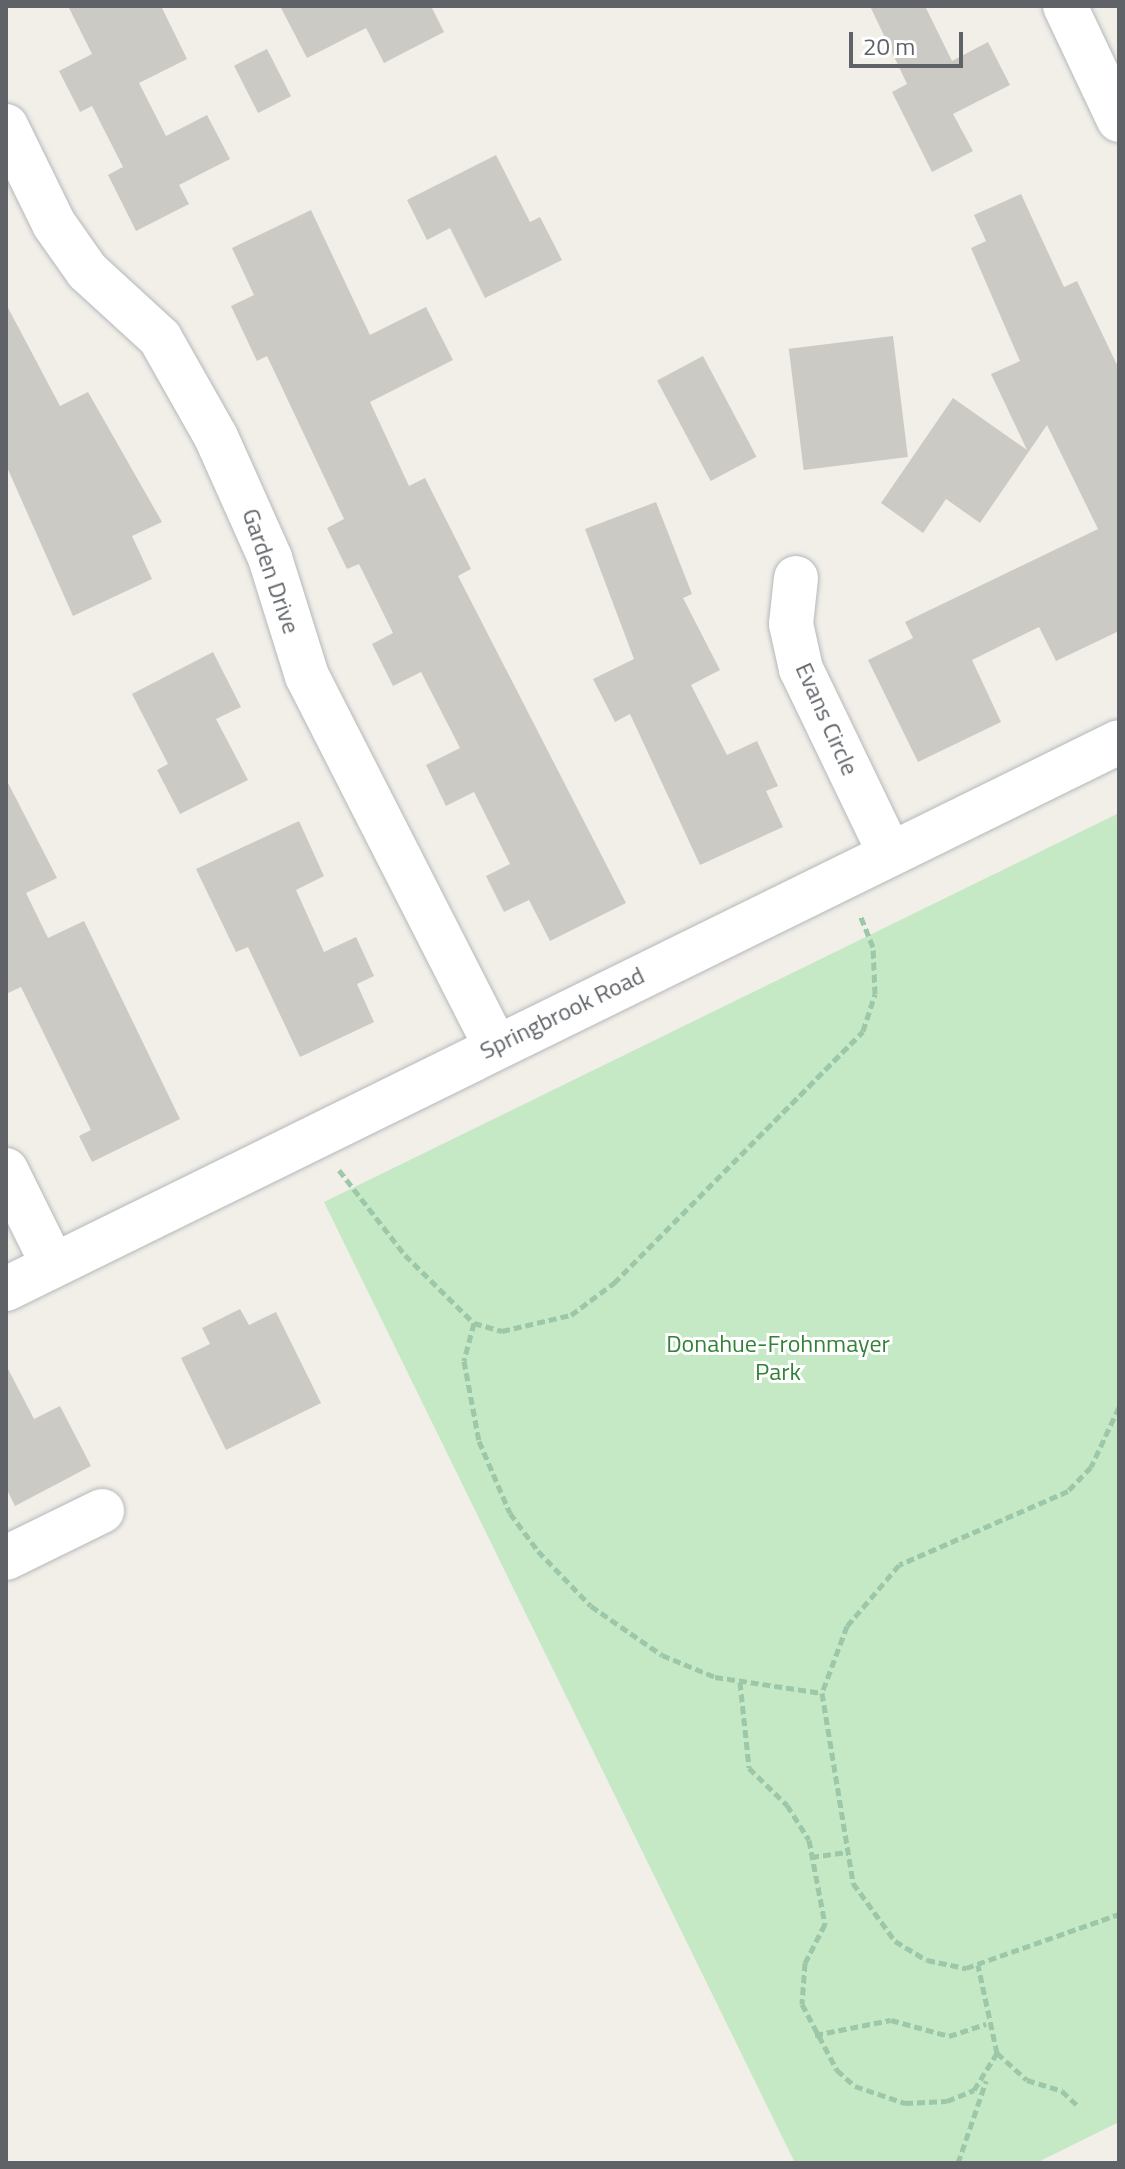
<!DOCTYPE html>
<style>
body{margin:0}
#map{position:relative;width:1125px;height:2169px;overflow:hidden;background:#f1efe8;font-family:"Titillium Web",sans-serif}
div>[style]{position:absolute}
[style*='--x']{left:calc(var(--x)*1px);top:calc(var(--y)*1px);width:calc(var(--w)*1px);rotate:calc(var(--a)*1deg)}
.green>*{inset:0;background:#c5e8c5}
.building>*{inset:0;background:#cccac5;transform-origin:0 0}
.path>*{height:5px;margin-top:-2.5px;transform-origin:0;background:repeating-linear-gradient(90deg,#9cc7a9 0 8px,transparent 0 12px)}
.roads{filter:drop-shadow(0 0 2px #b5b8bc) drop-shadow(0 0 2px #b5b8bc)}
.minor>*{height:44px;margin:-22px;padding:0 22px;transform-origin:22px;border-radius:22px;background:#fff}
span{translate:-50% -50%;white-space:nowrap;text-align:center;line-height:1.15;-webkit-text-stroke:6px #fff;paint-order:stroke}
.street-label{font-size:24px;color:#5f6368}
.park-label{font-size:24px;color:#348238}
.frame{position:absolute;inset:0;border:8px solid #5f6368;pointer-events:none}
.scale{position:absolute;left:849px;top:32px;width:114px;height:36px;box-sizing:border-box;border:4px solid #5f6368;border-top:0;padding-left:10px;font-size:24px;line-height:28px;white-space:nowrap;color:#5f6368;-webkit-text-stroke:6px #fff;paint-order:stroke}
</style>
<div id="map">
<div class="green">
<div style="clip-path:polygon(1119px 813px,1119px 2122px,1036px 2163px,795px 2163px,324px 1202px)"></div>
</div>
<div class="building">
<div style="clip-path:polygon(68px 6px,161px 6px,187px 59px,139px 83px,166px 136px,207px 115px,230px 159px,179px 185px,189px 204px,136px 231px,108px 175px,123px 167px,92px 106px,80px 112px,59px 71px,92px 54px)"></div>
<div style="clip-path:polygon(280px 6px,431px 6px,444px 32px,384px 63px,366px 28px,307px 58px)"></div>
<div style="clip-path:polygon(870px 6px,925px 6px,952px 61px,988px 42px,1010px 85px,953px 114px,973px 151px,932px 172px,892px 92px,907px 84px)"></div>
<div style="left:267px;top:49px;width:53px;height:37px;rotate:63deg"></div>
<div style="clip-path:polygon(496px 155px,530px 222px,540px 217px,562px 260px,485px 298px,450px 228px,427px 240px,407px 200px)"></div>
<div style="clip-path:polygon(1021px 194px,1064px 287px,1077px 281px,1119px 369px,1119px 631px,1056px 661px,1039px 627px,972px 660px,1001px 722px,918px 762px,868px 660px,913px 638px,905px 622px,1098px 529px,1047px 425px,980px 523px,946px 499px,923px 533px,881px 503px,953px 398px,1027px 450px,991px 374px,1020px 361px,971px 248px,986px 241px,974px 215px)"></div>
<div style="clip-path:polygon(311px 210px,370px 335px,426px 307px,453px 360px,370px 402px,409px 486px,425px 478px,471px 569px,458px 576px,626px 903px,550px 941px,529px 900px,504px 912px,486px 876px,510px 864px,474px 792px,446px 806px,426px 765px,460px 748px,421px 672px,393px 686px,372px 644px,393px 633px,359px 564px,347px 569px,327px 528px,344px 519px,267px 356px,257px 361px,231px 306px,254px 295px,232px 248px)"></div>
<div style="clip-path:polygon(6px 304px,60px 406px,88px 392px,162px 522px,132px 536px,152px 579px,73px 616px,6px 465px)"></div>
<div style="left:893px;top:336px;width:122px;height:105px;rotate:83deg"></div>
<div style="left:703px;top:356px;width:114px;height:52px;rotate:62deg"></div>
<div style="clip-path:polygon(656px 502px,692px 594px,683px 598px,720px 670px,691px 685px,727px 755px,757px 741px,778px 786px,766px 791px,783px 827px,700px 865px,630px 714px,615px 722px,593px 679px,634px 659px,585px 529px)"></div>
<div style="clip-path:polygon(213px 652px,241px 707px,216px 719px,248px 780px,180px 814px,157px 770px,168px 764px,132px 694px)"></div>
<div style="clip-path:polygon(6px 779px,57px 878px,26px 893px,48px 938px,84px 921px,180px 1119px,92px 1162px,79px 1136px,91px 1130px,21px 987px,6px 994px)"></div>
<div style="clip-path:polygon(299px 821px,324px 876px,296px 890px,324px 952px,356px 937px,374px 976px,357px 984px,374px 1022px,300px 1057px,248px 947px,236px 952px,196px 869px)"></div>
<div style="clip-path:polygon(240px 1309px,249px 1325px,276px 1312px,321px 1403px,226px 1450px,181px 1358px,210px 1344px,202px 1328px)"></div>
<div style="clip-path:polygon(6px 1365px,34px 1419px,60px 1406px,91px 1466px,15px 1506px,6px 1488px)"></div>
</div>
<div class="path">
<div style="--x:339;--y:1170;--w:108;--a:52.2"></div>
<div style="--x:405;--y:1255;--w:97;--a:44.6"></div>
<div style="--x:474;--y:1323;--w:29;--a:16"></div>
<div style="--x:502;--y:1331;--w:71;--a:-13.1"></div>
<div style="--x:571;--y:1315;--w:54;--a:-36.7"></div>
<div style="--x:614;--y:1283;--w:354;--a:-45.3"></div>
<div style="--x:863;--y:1031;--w:39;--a:-72"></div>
<div style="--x:875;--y:994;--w:47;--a:-92.4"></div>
<div style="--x:873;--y:947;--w:35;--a:-112"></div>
<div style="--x:474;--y:1323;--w:39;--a:105"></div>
<div style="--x:464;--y:1361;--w:81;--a:79.4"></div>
<div style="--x:479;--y:1441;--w:78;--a:66.7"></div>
<div style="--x:510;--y:1513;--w:47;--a:53.6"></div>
<div style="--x:538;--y:1551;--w:76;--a:46.1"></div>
<div style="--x:591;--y:1606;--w:86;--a:34.6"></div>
<div style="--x:662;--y:1655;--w:57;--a:22.5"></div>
<div style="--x:715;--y:1677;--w:108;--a:8.5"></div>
<div style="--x:1119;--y:1407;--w:66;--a:115"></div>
<div style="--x:1091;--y:1467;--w:33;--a:134"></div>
<div style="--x:1068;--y:1491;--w:184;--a:156.4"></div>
<div style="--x:899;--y:1565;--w:80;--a:130.4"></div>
<div style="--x:847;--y:1626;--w:72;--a:110.5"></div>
<div style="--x:822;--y:1693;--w:193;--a:80.7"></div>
<div style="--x:853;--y:1883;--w:72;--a:54.1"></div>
<div style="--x:895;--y:1941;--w:37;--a:31"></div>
<div style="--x:927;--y:1960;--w:40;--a:12"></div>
<div style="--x:966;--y:1968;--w:162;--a:-19.4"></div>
<div style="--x:740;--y:1682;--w:86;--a:84"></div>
<div style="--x:749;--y:1768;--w:53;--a:44.2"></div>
<div style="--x:787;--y:1805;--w:41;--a:57.8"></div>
<div style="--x:809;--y:1840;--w:86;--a:79.2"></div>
<div style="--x:825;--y:1924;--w:44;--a:117.1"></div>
<div style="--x:805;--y:1963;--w:41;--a:94.2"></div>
<div style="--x:802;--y:2004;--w:75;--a:62.1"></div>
<div style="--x:837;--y:2070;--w:24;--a:42"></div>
<div style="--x:855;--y:2086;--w:53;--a:18.8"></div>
<div style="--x:905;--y:2103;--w:42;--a:-2.7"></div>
<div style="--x:947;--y:2101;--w:29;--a:-22"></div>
<div style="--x:974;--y:2090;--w:44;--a:-58.1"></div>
<div style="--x:997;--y:2053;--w:90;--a:-102.2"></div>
<div style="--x:811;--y:1857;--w:34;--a:-8"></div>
<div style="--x:815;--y:2035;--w:77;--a:-11.2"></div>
<div style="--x:891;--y:2020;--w:60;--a:15.4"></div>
<div style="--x:949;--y:2036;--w:39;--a:-18"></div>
<div style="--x:997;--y:2053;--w:40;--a:42"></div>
<div style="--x:1027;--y:2080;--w:37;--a:17"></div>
<div style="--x:1062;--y:2091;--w:22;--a:43"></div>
<div style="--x:958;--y:2163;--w:87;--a:-71.1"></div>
</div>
<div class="roads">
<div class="minor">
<div style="--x:1065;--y:6;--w:126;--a:64.7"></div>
<div style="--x:6;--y:126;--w:109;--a:63.9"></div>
<div style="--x:54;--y:224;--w:57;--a:54.9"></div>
<div style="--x:87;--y:271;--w:99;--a:42.5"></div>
<div style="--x:160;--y:338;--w:114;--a:60.5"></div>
<div style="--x:216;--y:437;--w:133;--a:65.9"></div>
<div style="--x:270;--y:558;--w:124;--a:72.6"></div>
<div style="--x:307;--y:676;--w:414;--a:63"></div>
<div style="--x:796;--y:578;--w:46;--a:96.2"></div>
<div style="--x:791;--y:624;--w:46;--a:77.5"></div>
<div style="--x:801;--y:669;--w:205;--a:64.3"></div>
<div style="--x:6;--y:1170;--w:106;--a:63.7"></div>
<div style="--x:6;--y:1289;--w:1240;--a:-26.17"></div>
<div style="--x:6;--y:1558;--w:107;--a:-26.1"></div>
</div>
</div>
<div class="street-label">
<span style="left:271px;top:571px;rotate:71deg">Garden Drive</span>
<span style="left:827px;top:719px;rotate:66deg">Evans Circle</span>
<span style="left:562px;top:1013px;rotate:-26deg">Springbrook Road</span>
</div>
<div class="park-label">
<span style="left:778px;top:1358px">Donahue-Frohnmayer<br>Park</span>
</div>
<div class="frame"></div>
<div class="scale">20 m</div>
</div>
